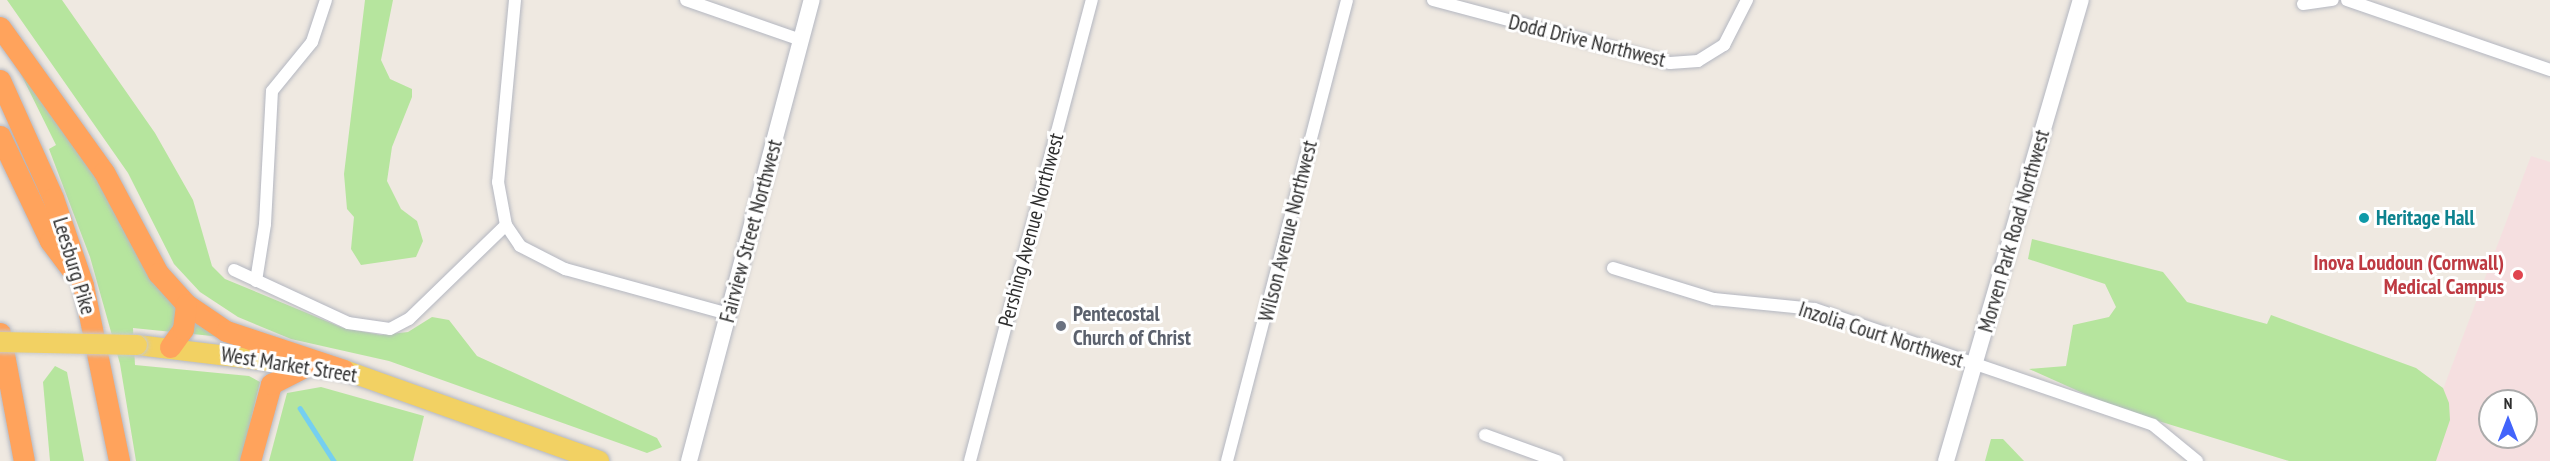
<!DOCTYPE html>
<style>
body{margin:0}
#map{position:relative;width:2550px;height:461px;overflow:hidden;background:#efe9e1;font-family:"PT Sans Narrow",sans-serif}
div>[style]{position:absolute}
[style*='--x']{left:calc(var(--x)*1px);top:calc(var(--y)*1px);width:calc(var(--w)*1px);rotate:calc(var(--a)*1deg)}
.medical>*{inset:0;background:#f5dfe0}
.green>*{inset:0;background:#b6e59e}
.stream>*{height:4.5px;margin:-2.25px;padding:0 2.25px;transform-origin:2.25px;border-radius:2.25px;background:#75cff0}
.roads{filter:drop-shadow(0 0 2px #b4b7c1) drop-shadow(0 0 2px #b4b7c1)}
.street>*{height:12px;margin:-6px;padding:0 6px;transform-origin:6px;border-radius:6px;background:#fff}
.secondary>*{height:16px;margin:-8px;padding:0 8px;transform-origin:8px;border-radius:8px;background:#fff}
.primary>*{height:20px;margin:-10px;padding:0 10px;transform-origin:10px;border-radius:10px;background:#f2d163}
.highway>*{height:21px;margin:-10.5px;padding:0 10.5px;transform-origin:10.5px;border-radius:10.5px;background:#ffa35c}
.bridges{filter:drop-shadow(0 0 2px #c9c9c9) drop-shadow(0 0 2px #c9c9c9)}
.primary-bridge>*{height:20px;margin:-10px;padding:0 10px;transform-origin:10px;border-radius:10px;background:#f2d163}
.dots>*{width:16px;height:16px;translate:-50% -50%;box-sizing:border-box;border:3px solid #fff;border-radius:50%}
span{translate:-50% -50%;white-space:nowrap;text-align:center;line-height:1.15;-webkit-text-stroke:6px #fff;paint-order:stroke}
.street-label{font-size:21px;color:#2e2e2e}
.culture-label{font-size:21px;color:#0d838f;font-weight:700}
.left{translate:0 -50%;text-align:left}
.health-label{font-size:21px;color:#be3a42;font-weight:700}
.right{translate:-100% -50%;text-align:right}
.worship-label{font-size:21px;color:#5b616d;font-weight:700}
.north{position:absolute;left:2478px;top:389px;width:60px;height:60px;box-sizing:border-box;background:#fff;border:2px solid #ababab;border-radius:50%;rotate:0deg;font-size:16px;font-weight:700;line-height:24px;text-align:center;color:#2e2e2e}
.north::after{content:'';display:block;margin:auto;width:21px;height:27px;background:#4264fb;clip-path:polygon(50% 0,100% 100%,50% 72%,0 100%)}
</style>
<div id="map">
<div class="medical">
<div style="clip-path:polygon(evenodd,2531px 156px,2550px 162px,2550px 461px,2416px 461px,2531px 156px,2490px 401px,2526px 401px,2526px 437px,2490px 437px,2490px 401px)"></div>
</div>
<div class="green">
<div style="clip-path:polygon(7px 0,62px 0,155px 133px,193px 200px,212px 266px,225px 279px,343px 328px,381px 335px,408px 332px,432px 317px,449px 320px,477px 356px,657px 438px,662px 447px,647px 453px,389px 361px,291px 339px,238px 317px,200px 292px,174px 264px,128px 173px)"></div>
<div style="clip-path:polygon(365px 0,393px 0,381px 60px,390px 79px,412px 89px,412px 97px,392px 147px,387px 181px,401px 209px,417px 221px,423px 241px,416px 257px,361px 265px,351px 249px,354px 217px,347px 209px,344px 174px)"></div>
<div style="clip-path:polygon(11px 54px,103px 189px,222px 337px,133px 328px,135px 365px,249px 376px,260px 382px,241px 461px,136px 461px,120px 364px,90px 257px,49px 149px,56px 145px)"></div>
<div style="clip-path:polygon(2032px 239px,2163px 272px,2187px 302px,2267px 324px,2271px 315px,2416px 368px,2443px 388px,2449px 403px,2450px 420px,2436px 461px,2289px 461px,2116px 408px,2029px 369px,2066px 366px,2073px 325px,2109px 317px,2116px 307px,2105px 284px,2028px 259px)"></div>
<div style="clip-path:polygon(55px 366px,67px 372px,84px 461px,50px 461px,43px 382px)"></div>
<div style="clip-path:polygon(321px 387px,424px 416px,413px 461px,269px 461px,287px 393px)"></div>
<div style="clip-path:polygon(1991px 439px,2003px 439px,2024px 461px,1985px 461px)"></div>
</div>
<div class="stream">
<div style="--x:300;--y:408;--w:63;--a:57.3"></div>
</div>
<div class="roads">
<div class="street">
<div style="--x:515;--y:0;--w:183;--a:95.3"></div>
<div style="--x:498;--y:182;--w:44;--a:79.5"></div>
<div style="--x:506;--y:225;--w:25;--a:56"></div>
<div style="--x:520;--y:246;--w:51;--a:27.1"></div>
<div style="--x:565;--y:269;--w:169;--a:15.4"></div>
<div style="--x:686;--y:0;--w:122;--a:19.2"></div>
<div style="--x:1433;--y:0;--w:245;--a:14.9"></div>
<div style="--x:1670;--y:63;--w:28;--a:-4"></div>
<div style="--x:1698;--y:61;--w:31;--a:-32"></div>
<div style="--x:1724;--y:45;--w:51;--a:-62.9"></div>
<div style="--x:2347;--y:0;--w:215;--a:19"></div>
<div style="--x:2303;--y:4;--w:30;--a:-8"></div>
<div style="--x:1613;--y:268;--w:106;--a:17.1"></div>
<div style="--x:1714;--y:299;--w:101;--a:5.7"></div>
<div style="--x:1815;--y:309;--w:357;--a:18.9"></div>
<div style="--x:2153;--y:425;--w:57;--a:39.3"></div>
<div style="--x:234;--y:270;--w:126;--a:24.9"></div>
<div style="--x:348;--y:323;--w:42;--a:8.1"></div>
<div style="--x:390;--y:329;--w:21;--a:-28"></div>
<div style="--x:409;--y:319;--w:135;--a:-44.1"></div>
<div style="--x:256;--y:281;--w:58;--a:-81"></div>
<div style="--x:265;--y:224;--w:133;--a:-87"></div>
<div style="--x:272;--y:91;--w:63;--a:-50.8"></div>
<div style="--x:312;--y:42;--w:44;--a:-71.6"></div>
<div style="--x:1485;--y:435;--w:77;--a:19.9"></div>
<div style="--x:970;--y:461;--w:477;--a:-75.2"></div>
<div style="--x:1227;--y:461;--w:476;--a:-75.4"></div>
</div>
<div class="secondary">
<div style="--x:689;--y:461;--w:477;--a:-75.1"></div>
<div style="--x:1946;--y:461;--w:480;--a:-73.7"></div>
</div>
<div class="primary">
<div style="--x:137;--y:345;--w:209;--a:6.9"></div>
<div style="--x:344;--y:370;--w:271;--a:19.6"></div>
</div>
<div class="highway">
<div style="--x:0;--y:27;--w:178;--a:54.4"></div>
<div style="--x:104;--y:172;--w:115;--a:61.9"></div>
<div style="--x:158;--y:273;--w:42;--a:47.9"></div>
<div style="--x:186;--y:304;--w:48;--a:34"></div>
<div style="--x:226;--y:331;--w:124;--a:18.3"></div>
<div style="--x:0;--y:80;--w:129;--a:65.8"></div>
<div style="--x:53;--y:198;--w:92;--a:71"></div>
<div style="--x:83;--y:285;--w:180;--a:78.4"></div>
<div style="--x:0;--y:136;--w:116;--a:64.5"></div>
<div style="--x:50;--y:241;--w:36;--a:53"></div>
<div style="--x:0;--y:333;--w:130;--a:79.4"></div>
<div style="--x:170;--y:347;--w:22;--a:-54"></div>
<div style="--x:183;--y:329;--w:25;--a:-83"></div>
<div style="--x:250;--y:461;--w:80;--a:-74.7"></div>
<div style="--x:271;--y:384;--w:37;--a:-27"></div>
</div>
</div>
<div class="bridges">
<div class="primary-bridge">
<div style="--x:0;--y:342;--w:137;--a:1.3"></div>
</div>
</div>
<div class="dots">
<div style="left:2364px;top:218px;background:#0f9aa8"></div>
<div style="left:2518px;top:275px;background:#e0444e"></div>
<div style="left:1061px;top:326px;background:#6b7280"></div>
</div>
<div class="street-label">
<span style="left:1587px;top:41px;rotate:14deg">Dodd Drive Northwest</span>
<span style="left:1031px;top:230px;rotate:-75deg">Pershing Avenue Northwest</span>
<span style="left:751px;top:231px;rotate:-75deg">Fairview Street Northwest</span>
<span style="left:1288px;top:231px;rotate:-76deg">Wilson Avenue Northwest</span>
<span style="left:2014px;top:231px;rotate:-74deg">Morven Park Road Northwest</span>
<span style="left:74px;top:266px;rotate:73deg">Leesburg Pike</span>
<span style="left:1881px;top:335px;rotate:18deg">Inzolia Court Northwest</span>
<span style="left:289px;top:365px;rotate:9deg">West Market Street</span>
</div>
<div class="culture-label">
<span class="left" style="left:2376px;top:218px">Heritage Hall</span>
</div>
<div class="health-label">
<span class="right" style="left:2504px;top:275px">Inova Loudoun (Cornwall)<br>Medical Campus</span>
</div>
<div class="worship-label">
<span class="left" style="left:1073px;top:326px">Pentecostal<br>Church of Christ</span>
</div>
<div class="north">N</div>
</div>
